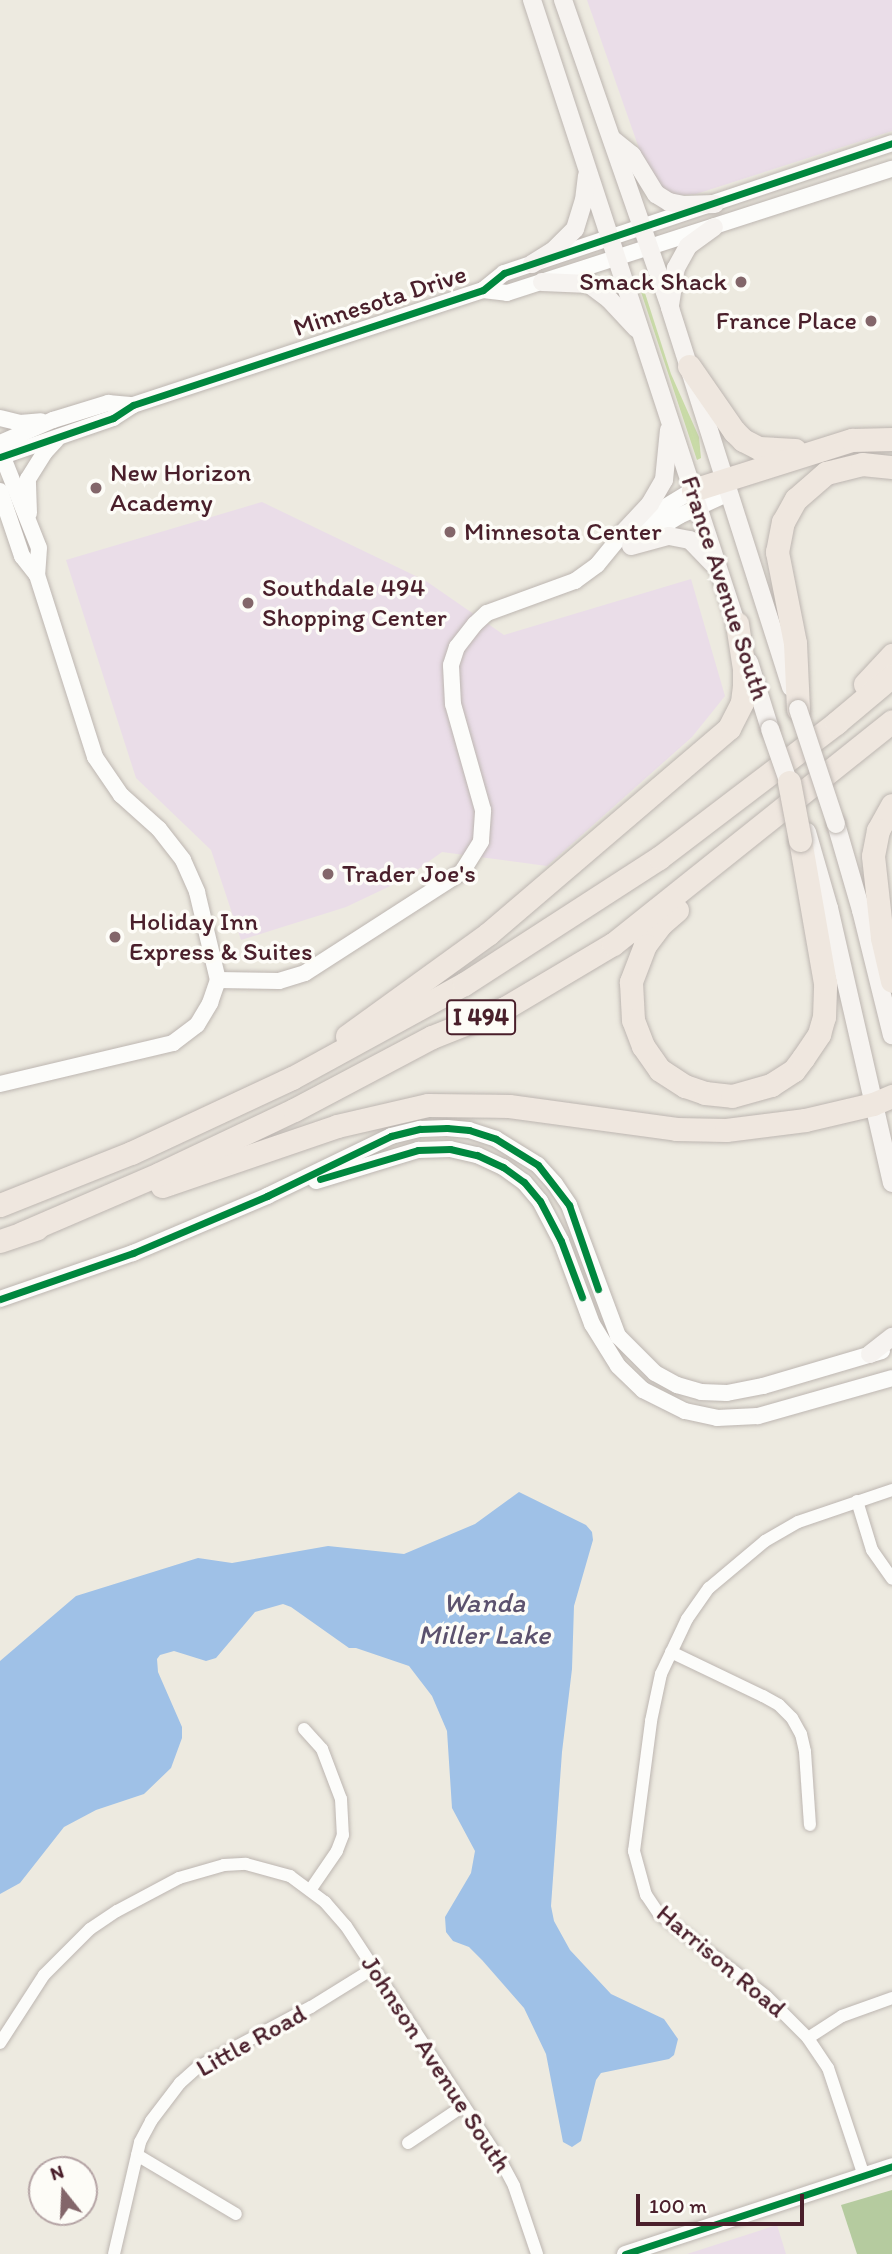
<!DOCTYPE html>
<style>
body{margin:0}
#map{position:relative;width:892px;height:2254px;overflow:hidden;background:#edeae0;font-family:Itim,sans-serif}
div>[style]{position:absolute}
[style*='--x']{left:calc(var(--x)*1px);top:calc(var(--y)*1px);width:calc(var(--w)*1px);rotate:calc(var(--a)*1deg)}
.built>*{inset:0;background:#eadde8}
.green>*{inset:0;background:#c9dba7}
.forest>*{inset:0;background:#b5cb9f}
.water>*{inset:0;background:#9fc1e7}
.roads{filter:drop-shadow(0 0 2px #bdb6b1) drop-shadow(0 0 2px #bdb6b1)}
.minor>*{height:12px;margin:-6px;padding:0 6px;transform-origin:6px;border-radius:6px;background:#fcfcfa}
.tertiary>*{height:16px;margin:-8px;padding:0 8px;transform-origin:8px;border-radius:8px;background:#fcfcfa}
.secondary>*{height:18px;margin:-9px;padding:0 9px;transform-origin:9px;border-radius:9px;background:#f6f3f0}
.motorway>*{height:23px;margin:-11.5px;padding:0 11.5px;transform-origin:11.5px;border-radius:11.5px;background:#efe7df}
.bridges{filter:drop-shadow(0 0 2px #bdb6b1) drop-shadow(0 0 2px #bdb6b1)}
.secondary-bridge>*{height:18px;margin:-9px;padding:0 9px;transform-origin:9px;border-radius:9px;background:#f6f3f0}
.motorway-bridge>*{height:23px;margin:-11.5px;padding:0 11.5px;transform-origin:11.5px;border-radius:11.5px;background:#efe7df}
.cycleway>*{height:7px;margin:-3.5px;padding:0 3.5px;transform-origin:3.5px;border-radius:3.5px;background:#00873e}
.dots>*{width:19px;height:19px;translate:-50% -50%;box-sizing:border-box;border:4px solid #fdfcf7;border-radius:50%}
span{translate:-50% -50%;white-space:nowrap;text-align:center;line-height:1.15;-webkit-text-stroke:7px #fdfcf7;paint-order:stroke}
.shield-label span{padding:2px 5px;background:#fdfcf7;border:2px solid;border-radius:5px;-webkit-text-stroke-width:0}
.shield-label{font-size:24px;color:#4a1f2b;font-weight:700}
.poi-label{font-size:26px;color:#4a1f2b}
.right{translate:-100% -50%;text-align:right}
.left{translate:0 -50%;text-align:left}
.street-label{font-size:26px;color:#4a1f2b}
.water-label{font-size:28px;color:#5c526e;font-style:italic}
.north{position:absolute;left:28px;top:2156px;width:70px;height:70px;box-sizing:border-box;background:#fdfcf7;border:2px solid #b5a4a5;border-radius:50%;rotate:342deg;font-size:19px;font-weight:700;line-height:28px;text-align:center;color:#4a1f2b}
.north::after{content:'';display:block;margin:auto;width:24px;height:32px;background:#83666a;clip-path:polygon(50% 0,100% 100%,50% 72%,0 100%)}
.scale{position:absolute;left:636px;top:2194px;width:168px;height:32px;box-sizing:border-box;border:4px solid #4a1f2b;border-top:0;padding-left:9px;font-size:21px;line-height:24px;white-space:nowrap;color:#4a1f2b;-webkit-text-stroke:5px #fdfcf7;paint-order:stroke}
</style>
<div id="map">
<div class="built">
<div style="clip-path:polygon(587px 0,892px 0,892px 131px,696px 194px,672px 196px,649px 177px)"></div>
<div style="clip-path:polygon(262px 502px,426px 581px,504px 635px,691px 579px,725px 696px,692px 737px,547px 866px,442px 852px,403px 880px,346px 907px,241px 940px,211px 850px,136px 778px,66px 560px)"></div>
<div style="clip-path:polygon(777px 2225px,786px 2254px,687px 2254px)"></div>
</div>
<div class="green">
<div style="clip-path:polygon(644px 290px,671px 374px,699px 437px,701px 458px,697px 460px,641px 292px)"></div>
</div>
<div class="forest">
<div style="clip-path:polygon(892px 2190px,892px 2254px,857px 2254px,841px 2205px)"></div>
</div>
<div class="water">
<div style="clip-path:polygon(519px 1492px,586px 1525px,592px 1532px,593px 1540px,574px 1606px,572px 1669px,562px 1752px,551px 1906px,554px 1921px,570px 1950px,611px 1994px,664px 2019px,678px 2039px,674px 2055px,669px 2059px,601px 2073px,596px 2080px,581px 2141px,572px 2147px,563px 2142px,546px 2054px,524px 2008px,482px 1960px,469px 1947px,453px 1941px,446px 1932px,445px 1917px,471px 1873px,475px 1851px,452px 1808px,447px 1731px,432px 1696px,409px 1666px,356px 1648px,349px 1648px,291px 1607px,283px 1604px,255px 1612px,216px 1658px,206px 1661px,174px 1651px,160px 1655px,157px 1659px,158px 1672px,182px 1727px,182px 1738px,171px 1768px,144px 1794px,96px 1810px,64px 1827px,20px 1883px,0 1894px,0 1661px,76px 1596px,198px 1558px,232px 1563px,328px 1546px,404px 1554px,475px 1524px)"></div>
</div>
<div class="roads">
<div class="minor">
<div style="--x:857;--y:1501;--w:51;--a:73"></div>
<div style="--x:872;--y:1550;--w:35;--a:55"></div>
<div style="--x:671;--y:1652;--w:102;--a:25.6"></div>
<div style="--x:763;--y:1696;--w:18;--a:29"></div>
<div style="--x:779;--y:1705;--w:18;--a:45"></div>
<div style="--x:792;--y:1718;--w:18;--a:61"></div>
<div style="--x:801;--y:1734;--w:18;--a:77"></div>
<div style="--x:805;--y:1752;--w:73;--a:86.1"></div>
<div style="--x:304;--y:1729;--w:27;--a:48"></div>
<div style="--x:322;--y:1749;--w:53;--a:69.2"></div>
<div style="--x:341;--y:1799;--w:36;--a:87"></div>
<div style="--x:343;--y:1835;--w:17;--a:111"></div>
<div style="--x:337;--y:1851;--w:46;--a:124.4"></div>
<div style="--x:808;--y:2038;--w:40;--a:-32.9"></div>
<div style="--x:842;--y:2016;--w:53;--a:-19.8"></div>
<div style="--x:0;--y:2043;--w:81;--a:-57.1"></div>
<div style="--x:44;--y:1975;--w:65;--a:-45"></div>
<div style="--x:90;--y:1929;--w:32;--a:-34"></div>
<div style="--x:117;--y:1911;--w:70;--a:-28"></div>
<div style="--x:179;--y:1878;--w:47;--a:-16.1"></div>
<div style="--x:224;--y:1865;--w:22;--a:-3"></div>
<div style="--x:246;--y:1864;--w:46;--a:15.3"></div>
<div style="--x:290;--y:1876;--w:44;--a:36.6"></div>
<div style="--x:325;--y:1902;--w:32;--a:49"></div>
<div style="--x:346;--y:1926;--w:286;--a:56.7"></div>
<div style="--x:503;--y:2165;--w:24;--a:62"></div>
<div style="--x:514;--y:2186;--w:72;--a:71.3"></div>
<div style="--x:408;--y:2143;--w:66;--a:-33.9"></div>
<div style="--x:137;--y:2155;--w:115;--a:30.8"></div>
<div style="--x:864;--y:2176;--w:114;--a:-108.4"></div>
<div style="--x:828;--y:2068;--w:36;--a:-124"></div>
<div style="--x:808;--y:2038;--w:59;--a:-135"></div>
<div style="--x:766;--y:1996;--w:135;--a:-142.5"></div>
<div style="--x:659;--y:1914;--w:23;--a:-124"></div>
<div style="--x:646;--y:1895;--w:46;--a:-105.3"></div>
<div style="--x:634;--y:1851;--w:131;--a:-82.5"></div>
<div style="--x:651;--y:1721;--w:48;--a:-78"></div>
<div style="--x:661;--y:1674;--w:61;--a:-64.7"></div>
<div style="--x:687;--y:1619;--w:38;--a:-55"></div>
<div style="--x:709;--y:1588;--w:73;--a:-40"></div>
<div style="--x:765;--y:1541;--w:38;--a:-30"></div>
<div style="--x:798;--y:1522;--w:99;--a:-18.8"></div>
<div style="--x:114;--y:2254;--w:115;--a:-76.9"></div>
<div style="--x:140;--y:2142;--w:24;--a:-62"></div>
<div style="--x:151;--y:2121;--w:48;--a:-52.7"></div>
<div style="--x:180;--y:2083;--w:24;--a:-42"></div>
<div style="--x:198;--y:2067;--w:128;--a:-28"></div>
<div style="--x:311;--y:2007;--w:74;--a:-31.8"></div>
</div>
<div class="tertiary">
<div style="--x:483;--y:290;--w:24;--a:7"></div>
<div style="--x:507;--y:293;--w:404;--a:-17.9"></div>
<div style="--x:0;--y:418;--w:21;--a:14"></div>
<div style="--x:20;--y:423;--w:21;--a:-5"></div>
<div style="--x:0;--y:443;--w:58;--a:-23.5"></div>
<div style="--x:53;--y:420;--w:58;--a:-17.2"></div>
<div style="--x:108;--y:403;--w:25;--a:5"></div>
<div style="--x:0;--y:450;--w:105;--a:68.3"></div>
<div style="--x:39;--y:548;--w:27;--a:94"></div>
<div style="--x:37;--y:575;--w:191;--a:72.3"></div>
<div style="--x:95;--y:757;--w:46;--a:55.6"></div>
<div style="--x:121;--y:795;--w:51;--a:41.8"></div>
<div style="--x:159;--y:829;--w:39;--a:52"></div>
<div style="--x:183;--y:860;--w:35;--a:66"></div>
<div style="--x:197;--y:892;--w:90;--a:76.6"></div>
<div style="--x:0;--y:457;--w:120;--a:-19"></div>
<div style="--x:113;--y:418;--w:24;--a:-33"></div>
<div style="--x:133;--y:405;--w:368;--a:-18.2"></div>
<div style="--x:483;--y:290;--w:27;--a:-39"></div>
<div style="--x:504;--y:273;--w:409;--a:-18.5"></div>
<div style="--x:0;--y:491;--w:69;--a:71.3"></div>
<div style="--x:22;--y:556;--w:24;--a:52"></div>
<div style="--x:29;--y:513;--w:34;--a:-92"></div>
<div style="--x:28;--y:479;--w:31;--a:-58"></div>
<div style="--x:44;--y:453;--w:18;--a:-47"></div>
<div style="--x:632;--y:545;--w:55;--a:-31.7"></div>
<div style="--x:679;--y:516;--w:55;--a:-24.7"></div>
<div style="--x:218;--y:980;--w:61;--a:0.9"></div>
<div style="--x:279;--y:981;--w:27;--a:-17"></div>
<div style="--x:305;--y:973;--w:187;--a:-32.8"></div>
<div style="--x:462;--y:872;--w:36;--a:-58"></div>
<div style="--x:481;--y:841;--w:31;--a:-86"></div>
<div style="--x:483;--y:810;--w:110;--a:-105.8"></div>
<div style="--x:453;--y:704;--w:39;--a:-93"></div>
<div style="--x:451;--y:665;--w:19;--a:-72"></div>
<div style="--x:457;--y:647;--w:29;--a:-52"></div>
<div style="--x:475;--y:624;--w:16;--a:-43"></div>
<div style="--x:487;--y:613;--w:94;--a:-20"></div>
<div style="--x:575;--y:581;--w:27;--a:-36"></div>
<div style="--x:597;--y:565;--w:43;--a:-50.7"></div>
<div style="--x:624;--y:532;--w:81;--a:-31.3"></div>
<div style="--x:0;--y:1084;--w:178;--a:-13.3"></div>
<div style="--x:173;--y:1043;--w:30;--a:-37"></div>
<div style="--x:197;--y:1025;--w:26;--a:-59"></div>
<div style="--x:210;--y:1003;--w:24;--a:-71"></div>
<div style="--x:316;--y:1181;--w:107;--a:-16.9"></div>
<div style="--x:418;--y:1150;--w:32;--a:-2"></div>
<div style="--x:450;--y:1149;--w:28;--a:13"></div>
<div style="--x:477;--y:1155;--w:29;--a:25"></div>
<div style="--x:503;--y:1167;--w:26;--a:36"></div>
<div style="--x:524;--y:1182;--w:25;--a:50"></div>
<div style="--x:540;--y:1201;--w:45;--a:62.3"></div>
<div style="--x:561;--y:1241;--w:89;--a:69.5"></div>
<div style="--x:592;--y:1324;--w:49;--a:58.2"></div>
<div style="--x:618;--y:1366;--w:35;--a:44"></div>
<div style="--x:643;--y:1390;--w:47;--a:26.6"></div>
<div style="--x:685;--y:1411;--w:33;--a:12"></div>
<div style="--x:717;--y:1418;--w:41;--a:-2.8"></div>
<div style="--x:758;--y:1416;--w:139;--a:-15.8"></div>
<div style="--x:0;--y:1299;--w:141;--a:-19.1"></div>
<div style="--x:133;--y:1253;--w:146;--a:-23"></div>
<div style="--x:267;--y:1196;--w:138;--a:-25.8"></div>
<div style="--x:391;--y:1136;--w:30;--a:-14"></div>
<div style="--x:420;--y:1129;--w:27;--a:-2"></div>
<div style="--x:447;--y:1128;--w:22;--a:5"></div>
<div style="--x:469;--y:1130;--w:28;--a:18"></div>
<div style="--x:496;--y:1139;--w:49;--a:31.8"></div>
<div style="--x:538;--y:1165;--w:25;--a:48"></div>
<div style="--x:555;--y:1184;--w:25;--a:56"></div>
<div style="--x:569;--y:1205;--w:140;--a:69.5"></div>
<div style="--x:618;--y:1336;--w:52;--a:45"></div>
<div style="--x:655;--y:1373;--w:25;--a:29"></div>
<div style="--x:677;--y:1385;--w:25;--a:16"></div>
<div style="--x:701;--y:1392;--w:26;--a:2"></div>
<div style="--x:727;--y:1393;--w:37;--a:-11"></div>
<div style="--x:763;--y:1386;--w:124;--a:-16.4"></div>
<div style="--x:625;--y:2254;--w:281;--a:-18.2"></div>
</div>
<div class="secondary">
<div style="--x:532;--y:0;--w:668;--a:71.86"></div>
<div style="--x:563;--y:0;--w:326;--a:70.8"></div>
<div style="--x:670;--y:308;--w:398;--a:72.3"></div>
<div style="--x:612;--y:139;--w:26;--a:39"></div>
<div style="--x:632;--y:155;--w:46;--a:58.4"></div>
<div style="--x:656;--y:194;--w:15;--a:32"></div>
<div style="--x:669;--y:202;--w:14;--a:12"></div>
<div style="--x:683;--y:205;--w:32;--a:-2"></div>
<div style="--x:532;--y:264;--w:25;--a:-32"></div>
<div style="--x:553;--y:251;--w:31;--a:-45"></div>
<div style="--x:575;--y:229;--w:30;--a:-73"></div>
<div style="--x:584;--y:200;--w:24;--a:-83"></div>
<div style="--x:542;--y:282;--w:47;--a:2.4"></div>
<div style="--x:589;--y:284;--w:25;--a:37"></div>
<div style="--x:609;--y:299;--w:40;--a:47"></div>
<div style="--x:670;--y:305;--w:37;--a:-81"></div>
<div style="--x:676;--y:268;--w:25;--a:-61"></div>
<div style="--x:688;--y:246;--w:32;--a:-36"></div>
<div style="--x:624;--y:532;--w:38;--a:-47"></div>
<div style="--x:650;--y:504;--w:28;--a:-60"></div>
<div style="--x:664;--y:480;--w:50;--a:-84.3"></div>
<div style="--x:631;--y:546;--w:39;--a:-15"></div>
<div style="--x:669;--y:536;--w:21;--a:11"></div>
<div style="--x:690;--y:540;--w:33;--a:46"></div>
<div style="--x:749;--y:662;--w:70;--a:72.6"></div>
<div style="--x:836;--y:824;--w:90;--a:73.8"></div>
<div style="--x:861;--y:910;--w:129;--a:76.1"></div>
<div style="--x:807;--y:832;--w:79;--a:73.9"></div>
<div style="--x:829;--y:908;--w:282;--a:77.1"></div>
<div style="--x:870;--y:1354;--w:28;--a:-38"></div>
</div>
<div class="motorway">
<div style="--x:689;--y:366;--w:79;--a:55.3"></div>
<div style="--x:734;--y:431;--w:13;--a:45"></div>
<div style="--x:743;--y:440;--w:18;--a:27"></div>
<div style="--x:759;--y:448;--w:36;--a:3"></div>
<div style="--x:693;--y:490;--w:167;--a:-17.5"></div>
<div style="--x:852;--y:440;--w:40;--a:-1.4"></div>
<div style="--x:865;--y:684;--w:40;--a:-47"></div>
<div style="--x:798;--y:709;--w:66;--a:-92.6"></div>
<div style="--x:795;--y:643;--w:93;--a:-101.2"></div>
<div style="--x:777;--y:552;--w:31;--a:-79"></div>
<div style="--x:783;--y:522;--w:26;--a:-61"></div>
<div style="--x:796;--y:499;--w:40;--a:-41"></div>
<div style="--x:826;--y:473;--w:37;--a:-14"></div>
<div style="--x:862;--y:464;--w:30;--a:6"></div>
<div style="--x:892;--y:805;--w:29;--a:119"></div>
<div style="--x:878;--y:830;--w:26;--a:101"></div>
<div style="--x:873;--y:856;--w:82;--a:83.7"></div>
<div style="--x:882;--y:938;--w:44;--a:76.9"></div>
<div style="--x:677;--y:910;--w:23;--a:139"></div>
<div style="--x:660;--y:925;--w:25;--a:127"></div>
<div style="--x:645;--y:945;--w:40;--a:111"></div>
<div style="--x:631;--y:982;--w:38;--a:87"></div>
<div style="--x:633;--y:1020;--w:28;--a:69"></div>
<div style="--x:643;--y:1046;--w:29;--a:55"></div>
<div style="--x:660;--y:1070;--w:30;--a:33"></div>
<div style="--x:685;--y:1086;--w:21;--a:19"></div>
<div style="--x:705;--y:1093;--w:27;--a:6"></div>
<div style="--x:732;--y:1096;--w:41;--a:-15.8"></div>
<div style="--x:771;--y:1085;--w:27;--a:-33"></div>
<div style="--x:794;--y:1070;--w:15;--a:-53"></div>
<div style="--x:803;--y:1058;--w:29;--a:-56"></div>
<div style="--x:819;--y:1034;--w:18;--a:-74"></div>
<div style="--x:824;--y:1017;--w:34;--a:-88"></div>
<div style="--x:825;--y:983;--w:145;--a:-99.9"></div>
<div style="--x:347;--y:1036;--w:174;--a:-35.9"></div>
<div style="--x:488;--y:934;--w:317;--a:-40.5"></div>
<div style="--x:729;--y:728;--w:29;--a:-63"></div>
<div style="--x:742;--y:702;--w:16;--a:-83"></div>
<div style="--x:744;--y:686;--w:17;--a:-90"></div>
<div style="--x:744;--y:669;--w:46;--a:-98.8"></div>
<div style="--x:162;--y:1186;--w:185;--a:-18.9"></div>
<div style="--x:337;--y:1126;--w:93;--a:-13"></div>
<div style="--x:428;--y:1105;--w:81;--a:0.7"></div>
<div style="--x:509;--y:1106;--w:169;--a:7.8"></div>
<div style="--x:676;--y:1129;--w:50;--a:1.1"></div>
<div style="--x:726;--y:1130;--w:80;--a:-7.2"></div>
<div style="--x:805;--y:1120;--w:70;--a:-13.2"></div>
<div style="--x:873;--y:1104;--w:21;--a:-23"></div>
<div style="--x:0;--y:1205;--w:141;--a:-21.7"></div>
<div style="--x:131;--y:1153;--w:178;--a:-25"></div>
<div style="--x:292;--y:1078;--w:196;--a:-28.7"></div>
<div style="--x:464;--y:984;--w:232;--a:-32.9"></div>
<div style="--x:659;--y:858;--w:223;--a:-37.3"></div>
<div style="--x:836;--y:723;--w:73;--a:-40"></div>
<div style="--x:22;--y:1233;--w:149;--a:-23.3"></div>
<div style="--x:159;--y:1174;--w:149;--a:-25.4"></div>
<div style="--x:294;--y:1110;--w:156;--a:-27.9"></div>
<div style="--x:432;--y:1037;--w:79;--a:-21.7"></div>
<div style="--x:505;--y:1008;--w:126;--a:-30.7"></div>
<div style="--x:613;--y:944;--w:357;--a:-38.6"></div>
<div style="--x:0;--y:1241;--w:39;--a:-19"></div>
</div>
</div>
<div class="bridges">
<div class="secondary-bridge">
<div style="--x:798;--y:709;--w:121;--a:71.7"></div>
<div style="--x:770;--y:729;--w:70;--a:70.8"></div>
</div>
<div class="motorway-bridge">
<div style="--x:789;--y:782;--w:59;--a:79.3"></div>
</div>
</div>
<div class="cycleway">
<div style="--x:0;--y:457;--w:120;--a:-19"></div>
<div style="--x:113;--y:418;--w:24;--a:-33"></div>
<div style="--x:133;--y:405;--w:368;--a:-18.2"></div>
<div style="--x:483;--y:290;--w:27;--a:-39"></div>
<div style="--x:504;--y:273;--w:409;--a:-18.5"></div>
<div style="--x:320;--y:1179;--w:102;--a:-16.5"></div>
<div style="--x:418;--y:1150;--w:32;--a:-2"></div>
<div style="--x:450;--y:1149;--w:28;--a:13"></div>
<div style="--x:477;--y:1155;--w:29;--a:25"></div>
<div style="--x:503;--y:1167;--w:26;--a:36"></div>
<div style="--x:524;--y:1182;--w:25;--a:50"></div>
<div style="--x:540;--y:1201;--w:45;--a:62.3"></div>
<div style="--x:561;--y:1241;--w:60;--a:69.4"></div>
<div style="--x:0;--y:1299;--w:141;--a:-19.1"></div>
<div style="--x:133;--y:1253;--w:146;--a:-23"></div>
<div style="--x:267;--y:1196;--w:138;--a:-25.8"></div>
<div style="--x:391;--y:1136;--w:30;--a:-14"></div>
<div style="--x:420;--y:1129;--w:27;--a:-2"></div>
<div style="--x:447;--y:1128;--w:22;--a:5"></div>
<div style="--x:469;--y:1130;--w:28;--a:18"></div>
<div style="--x:496;--y:1139;--w:49;--a:31.8"></div>
<div style="--x:538;--y:1165;--w:51;--a:52.2"></div>
<div style="--x:569;--y:1205;--w:89;--a:71"></div>
<div style="--x:625;--y:2254;--w:281;--a:-18.2"></div>
</div>
<div class="dots">
<div style="left:741px;top:282px;background:#83666a"></div>
<div style="left:871px;top:321px;background:#83666a"></div>
<div style="left:96px;top:488px;background:#83666a"></div>
<div style="left:450px;top:532px;background:#83666a"></div>
<div style="left:248px;top:603px;background:#83666a"></div>
<div style="left:328px;top:874px;background:#83666a"></div>
<div style="left:115px;top:937px;background:#83666a"></div>
</div>
<div class="shield-label">
<span style="left:481px;top:1017px">I 494</span>
</div>
<div class="poi-label">
<span class="right" style="left:727px;top:282px">Smack Shack</span>
<span class="right" style="left:857px;top:321px">France Place</span>
<span class="left" style="left:110px;top:488px">New Horizon<br>Academy</span>
<span class="left" style="left:464px;top:532px">Minnesota Center</span>
<span class="left" style="left:262px;top:603px">Southdale 494<br>Shopping Center</span>
<span class="left" style="left:342px;top:874px">Trader Joe's</span>
<span class="left" style="left:129px;top:937px">Holiday Inn<br>Express &amp; Suites</span>
</div>
<div class="street-label">
<span style="left:380px;top:301px;rotate:-18deg">Minnesota Drive</span>
<span style="left:725px;top:588px;rotate:72deg">France Avenue South</span>
<span style="left:721px;top:1961px;rotate:40deg">Harrison Road</span>
<span style="left:251px;top:2041px;rotate:-29deg">Little Road</span>
<span style="left:436px;top:2064px;rotate:57deg">Johnson Avenue South</span>
</div>
<div class="water-label">
<span style="left:484px;top:1618px">Wanda<br>Miller Lake</span>
</div>
<div class="north">N</div>
<div class="scale">100 m</div>
</div>
